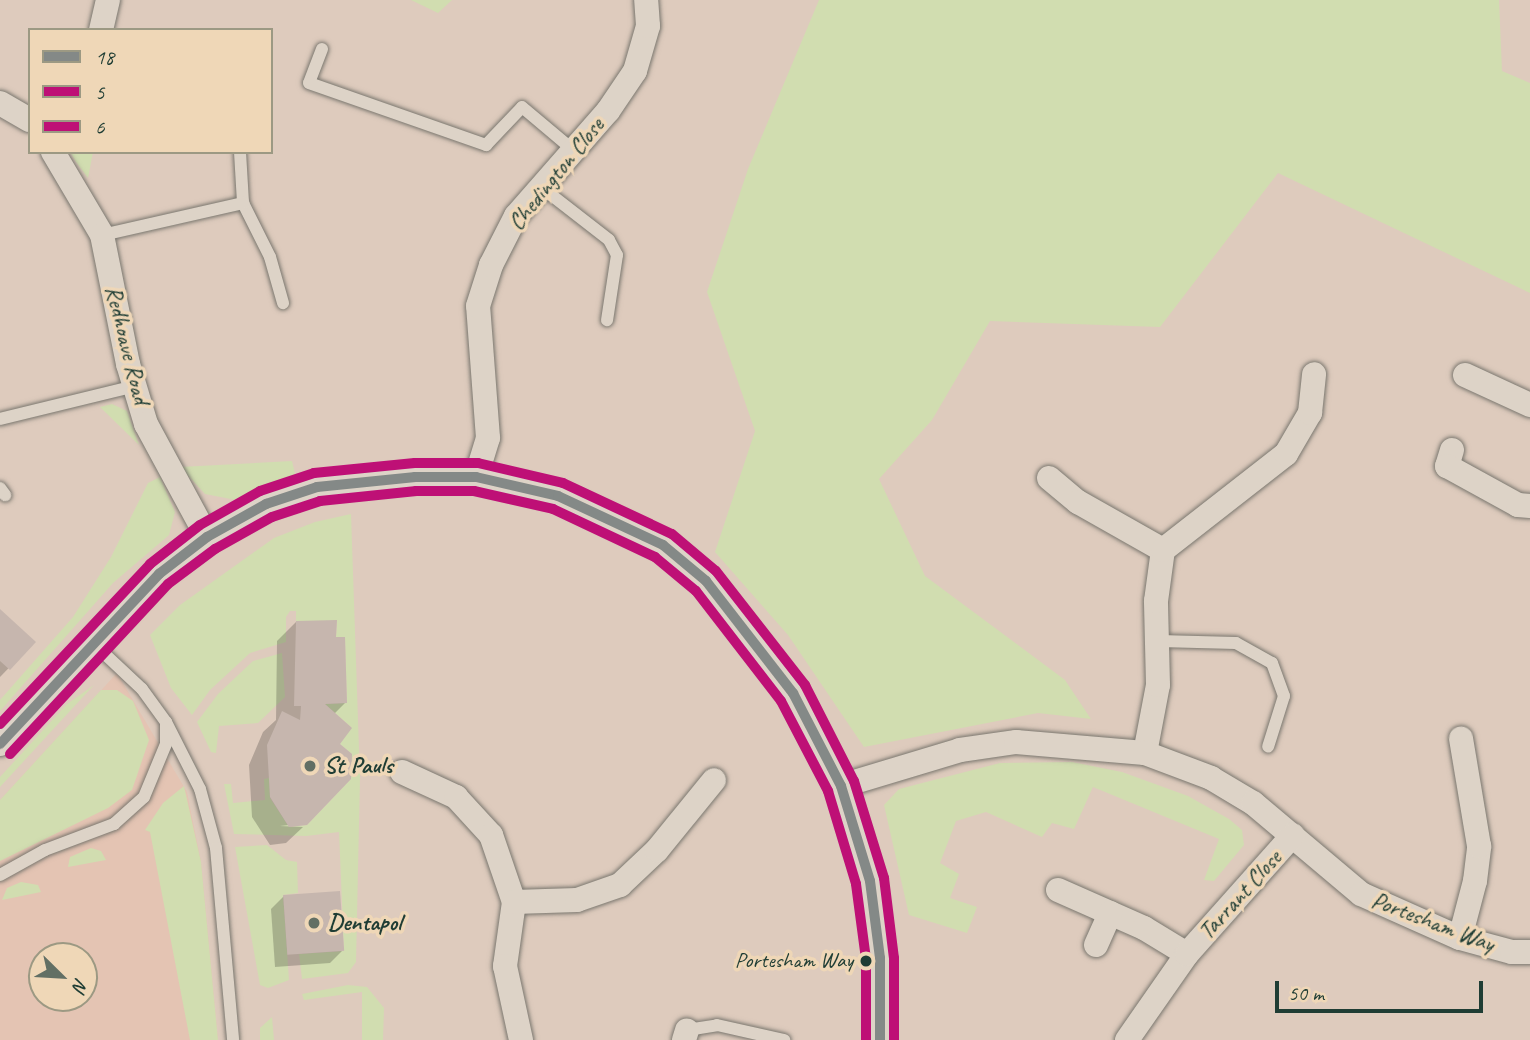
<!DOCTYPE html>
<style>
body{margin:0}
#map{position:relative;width:1530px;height:1040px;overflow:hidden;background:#decbbd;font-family:Caveat,sans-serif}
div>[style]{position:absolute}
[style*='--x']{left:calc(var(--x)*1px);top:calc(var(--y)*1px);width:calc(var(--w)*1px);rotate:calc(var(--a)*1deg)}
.built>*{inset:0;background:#e4c4b3}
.green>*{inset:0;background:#d1ddb0}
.shadow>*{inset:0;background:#0003}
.building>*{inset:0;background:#c6b6ae;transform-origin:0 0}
.roads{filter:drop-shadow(0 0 2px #7a776f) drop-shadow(0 0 2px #7a776f)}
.service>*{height:12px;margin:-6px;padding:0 6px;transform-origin:6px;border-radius:6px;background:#ddd3c7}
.minor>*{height:24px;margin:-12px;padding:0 12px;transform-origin:12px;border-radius:12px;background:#ddd3c7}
.bus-1>*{height:10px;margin:-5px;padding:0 5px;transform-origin:5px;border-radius:5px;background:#848987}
.bus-2>*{height:10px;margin:-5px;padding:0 5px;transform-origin:5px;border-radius:5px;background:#be1076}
.bus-3>*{height:10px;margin:-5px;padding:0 5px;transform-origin:5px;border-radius:5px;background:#be1076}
.dots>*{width:19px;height:19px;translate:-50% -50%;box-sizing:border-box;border:4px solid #efd7b7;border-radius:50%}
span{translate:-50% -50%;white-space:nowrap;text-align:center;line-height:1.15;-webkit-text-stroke:7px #efd7b7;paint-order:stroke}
.bus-label{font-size:22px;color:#1f3d34}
.right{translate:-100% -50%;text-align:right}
.street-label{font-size:24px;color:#1f3d34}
.poi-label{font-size:24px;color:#1f3d34;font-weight:700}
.left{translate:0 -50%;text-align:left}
.legend{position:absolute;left:28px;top:28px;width:245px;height:126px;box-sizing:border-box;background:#efd7b7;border:2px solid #9c9983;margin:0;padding:9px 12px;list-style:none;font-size:21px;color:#1f3d34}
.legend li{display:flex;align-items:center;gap:14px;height:35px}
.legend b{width:35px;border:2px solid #9c9983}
.north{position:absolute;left:28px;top:942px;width:70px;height:70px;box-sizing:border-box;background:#efd7b7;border:2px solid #9c9983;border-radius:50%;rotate:114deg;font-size:19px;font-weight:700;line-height:28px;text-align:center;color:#1f3d34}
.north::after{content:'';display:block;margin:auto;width:24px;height:32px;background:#626f64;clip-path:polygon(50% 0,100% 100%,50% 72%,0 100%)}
.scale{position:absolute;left:1275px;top:981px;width:208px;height:32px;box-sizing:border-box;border:4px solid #1f3d34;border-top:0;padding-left:9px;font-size:21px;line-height:24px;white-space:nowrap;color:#1f3d34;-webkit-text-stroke:5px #efd7b7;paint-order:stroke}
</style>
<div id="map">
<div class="built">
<div style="clip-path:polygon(evenodd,117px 673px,187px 792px,201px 862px,218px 1040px,0 1040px,0 800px,117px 673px,42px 956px,84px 956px,84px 998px,42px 998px,42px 956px)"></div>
</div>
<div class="green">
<div style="clip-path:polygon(411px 0,452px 0,438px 13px)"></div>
<div style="clip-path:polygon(819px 0,1499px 0,1502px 71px,1530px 83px,1530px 293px,1278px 173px,1160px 327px,990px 321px,932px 420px,879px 479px,925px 576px,1065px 680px,1091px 719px,1038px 713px,864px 747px,788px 635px,715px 552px,755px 431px,707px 292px,748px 169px)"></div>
<div style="clip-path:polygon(70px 152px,93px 152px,88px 178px,76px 162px)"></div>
<div style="clip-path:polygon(112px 404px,127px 411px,139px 445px,100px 407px)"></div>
<div style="clip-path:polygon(292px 461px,296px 478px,236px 500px,205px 494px,180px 467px)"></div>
<div style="clip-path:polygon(160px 477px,175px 512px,169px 535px,113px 583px,0 711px,0 700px,73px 617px,111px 557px,148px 483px)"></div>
<div style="clip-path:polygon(351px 514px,360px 778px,356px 962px,348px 973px,302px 979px,299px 954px,344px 951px,339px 832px,306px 836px,234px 834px,224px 784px,231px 784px,233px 803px,265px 800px,264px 779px,269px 778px,270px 798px,289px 827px,307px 825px,351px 779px,352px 754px,340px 744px,351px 727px,325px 704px,347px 703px,345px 638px,336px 637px,337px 621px,296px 621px,296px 611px,290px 611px,286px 617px,286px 642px,250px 653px,210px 690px,192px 715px,171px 688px,150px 635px,180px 605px,274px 538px,315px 522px)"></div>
<div style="clip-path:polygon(282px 653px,285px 697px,258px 723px,219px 726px,216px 753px,211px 752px,197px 722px,218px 694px,253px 661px)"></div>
<div style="clip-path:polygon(94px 685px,58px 724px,0 787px,0 777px,67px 704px)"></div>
<div style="clip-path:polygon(101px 690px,117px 690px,133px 701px,149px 740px,132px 790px,108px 808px,0 861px,0 800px)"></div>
<div style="clip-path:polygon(1072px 762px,1122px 772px,1188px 796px,1229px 819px,1242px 830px,1244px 845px,1214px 881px,1204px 880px,1219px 839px,1093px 787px,1074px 829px,1052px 823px,1042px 837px,986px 812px,956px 821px,940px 863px,959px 874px,950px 898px,977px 907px,967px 933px,909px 915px,884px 805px,899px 789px,1000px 763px)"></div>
<div style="clip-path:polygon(184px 786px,201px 862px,218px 1040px,190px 1040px,150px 832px,145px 830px,163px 803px)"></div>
<div style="clip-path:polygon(267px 845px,286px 860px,297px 862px,298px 893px,283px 895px,289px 980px,268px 988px,260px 985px,235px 847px)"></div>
<div style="clip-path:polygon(91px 848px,101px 851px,106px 860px,68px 867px,70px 857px)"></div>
<div style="clip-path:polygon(21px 882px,38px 885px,41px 892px,2px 900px,7px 888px)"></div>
<div style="clip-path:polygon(348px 985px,367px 987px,384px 1008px,383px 1040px,362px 1040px,362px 992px,304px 1000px,302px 994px)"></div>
<div style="clip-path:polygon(272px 1017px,274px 1040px,260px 1040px,260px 1028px)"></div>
</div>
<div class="shadow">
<div style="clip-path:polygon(0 612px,34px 642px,0 677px)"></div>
<div style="clip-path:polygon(296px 622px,334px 639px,345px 703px,334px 714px,337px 744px,307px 823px,280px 826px,303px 827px,286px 843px,270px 845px,252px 817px,249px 765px,263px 732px,276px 720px,277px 641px)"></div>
<div style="clip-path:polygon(284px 896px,342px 951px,330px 963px,275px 967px,271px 909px)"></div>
</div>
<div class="building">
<div style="clip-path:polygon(0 609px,36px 642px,10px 670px,0 661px)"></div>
<div style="clip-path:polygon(337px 620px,336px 637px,345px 637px,347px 703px,325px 704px,352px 728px,340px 744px,352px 754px,351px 779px,307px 825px,289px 827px,270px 797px,267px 745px,282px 711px,300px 720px,301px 706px,294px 706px,296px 621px)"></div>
<div style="left:340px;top:891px;width:60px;height:57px;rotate:86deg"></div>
</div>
<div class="roads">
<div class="service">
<div style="--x:322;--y:49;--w:36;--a:111"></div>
<div style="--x:309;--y:83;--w:188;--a:19.3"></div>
<div style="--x:486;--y:145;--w:52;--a:-46.5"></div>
<div style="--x:522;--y:107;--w:67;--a:40.1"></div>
<div style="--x:240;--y:152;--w:51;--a:86.6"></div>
<div style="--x:243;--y:203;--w:60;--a:63.4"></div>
<div style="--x:270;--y:257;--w:48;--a:74.2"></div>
<div style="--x:541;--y:187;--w:86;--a:37.9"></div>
<div style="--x:609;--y:240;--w:17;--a:62"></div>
<div style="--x:617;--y:255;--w:66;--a:98.7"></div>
<div style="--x:102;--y:235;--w:145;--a:-12.8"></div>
<div style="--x:0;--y:419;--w:139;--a:-13.7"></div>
<div style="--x:0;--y:488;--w:9;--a:54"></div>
<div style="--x:1159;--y:641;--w:77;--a:1.5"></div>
<div style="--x:1236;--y:643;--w:41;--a:29.1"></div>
<div style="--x:1272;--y:663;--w:35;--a:70"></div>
<div style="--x:1284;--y:696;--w:53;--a:107.4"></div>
<div style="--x:93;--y:643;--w:67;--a:43.2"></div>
<div style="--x:142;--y:689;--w:41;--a:54"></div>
<div style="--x:166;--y:722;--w:75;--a:63.1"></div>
<div style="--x:200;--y:789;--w:61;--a:74.8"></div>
<div style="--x:216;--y:848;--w:193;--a:84.9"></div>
<div style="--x:0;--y:875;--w:51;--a:-29.1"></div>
<div style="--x:45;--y:850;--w:74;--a:-20.6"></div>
<div style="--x:114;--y:824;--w:40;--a:-42"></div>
<div style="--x:144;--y:797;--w:57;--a:-67.5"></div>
<div style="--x:166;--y:744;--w:22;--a:-90"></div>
<div style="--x:687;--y:1030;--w:30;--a:-9"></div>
<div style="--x:717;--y:1025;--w:69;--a:12.6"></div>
</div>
<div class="minor">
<div style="--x:101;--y:30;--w:31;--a:-77"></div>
<div style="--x:0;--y:103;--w:34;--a:30"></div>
<div style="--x:53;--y:152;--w:96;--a:59.4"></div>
<div style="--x:102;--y:235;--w:132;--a:78.6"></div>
<div style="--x:128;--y:364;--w:63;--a:73.3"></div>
<div style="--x:146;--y:424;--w:128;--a:61.6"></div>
<div style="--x:1465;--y:375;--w:72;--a:24.8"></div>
<div style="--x:1452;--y:450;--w:17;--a:107"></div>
<div style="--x:1447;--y:466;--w:81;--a:28.8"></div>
<div style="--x:1518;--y:505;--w:12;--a:5"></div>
<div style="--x:476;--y:477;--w:41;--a:-72.9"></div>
<div style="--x:488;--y:438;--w:132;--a:-94.3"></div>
<div style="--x:478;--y:306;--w:43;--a:-72.4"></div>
<div style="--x:491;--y:265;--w:55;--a:-63"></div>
<div style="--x:516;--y:216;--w:140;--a:-48.8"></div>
<div style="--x:608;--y:111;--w:48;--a:-56"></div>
<div style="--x:635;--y:71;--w:47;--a:-73.9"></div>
<div style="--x:648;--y:26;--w:26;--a:-94"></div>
<div style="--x:1049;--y:478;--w:38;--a:40"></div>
<div style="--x:1078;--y:502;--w:98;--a:29.5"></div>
<div style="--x:0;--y:744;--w:233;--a:-46.9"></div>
<div style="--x:159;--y:574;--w:61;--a:-37.6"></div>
<div style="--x:207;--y:537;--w:68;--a:-29.2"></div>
<div style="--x:266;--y:504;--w:54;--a:-18.4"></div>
<div style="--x:317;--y:487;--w:99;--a:-5.8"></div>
<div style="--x:415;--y:477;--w:61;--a:0"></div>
<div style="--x:476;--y:477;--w:84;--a:13"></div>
<div style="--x:558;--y:496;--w:116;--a:25"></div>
<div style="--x:663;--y:545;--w:56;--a:39.9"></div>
<div style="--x:706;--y:581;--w:142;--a:52.2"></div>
<div style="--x:793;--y:693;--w:105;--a:62.7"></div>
<div style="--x:841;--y:786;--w:99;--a:73"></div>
<div style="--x:870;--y:881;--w:78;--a:82.6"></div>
<div style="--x:880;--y:958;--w:82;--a:90"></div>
<div style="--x:1145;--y:753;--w:69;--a:-79.2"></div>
<div style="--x:1158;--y:685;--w:84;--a:-91.4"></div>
<div style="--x:1156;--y:601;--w:51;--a:-82.2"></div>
<div style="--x:1163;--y:550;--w:156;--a:-38"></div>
<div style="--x:1286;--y:454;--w:48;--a:-59.7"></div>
<div style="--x:1310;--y:413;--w:39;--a:-84"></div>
<div style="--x:402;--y:772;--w:60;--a:24.8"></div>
<div style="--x:456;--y:797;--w:52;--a:47.4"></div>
<div style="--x:491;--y:835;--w:71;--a:71.1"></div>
<div style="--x:514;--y:902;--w:65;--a:98"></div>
<div style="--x:505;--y:966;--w:76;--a:77.8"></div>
<div style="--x:841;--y:786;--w:124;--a:-16.8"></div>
<div style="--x:960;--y:750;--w:57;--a:-8.1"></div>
<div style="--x:1016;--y:742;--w:129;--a:4.9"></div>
<div style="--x:1145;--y:753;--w:71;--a:20.7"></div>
<div style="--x:1211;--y:778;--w:49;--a:30.8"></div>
<div style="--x:1253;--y:803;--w:141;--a:40.1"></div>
<div style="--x:1361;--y:894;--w:108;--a:24"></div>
<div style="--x:1460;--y:938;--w:54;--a:15.1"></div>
<div style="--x:1512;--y:952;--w:18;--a:0"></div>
<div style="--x:1058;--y:890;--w:94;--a:23.8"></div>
<div style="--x:1144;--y:928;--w:50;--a:31.2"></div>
<div style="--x:514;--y:902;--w:63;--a:-1.8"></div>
<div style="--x:577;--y:900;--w:46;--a:-19.2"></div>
<div style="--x:620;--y:885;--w:51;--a:-43.4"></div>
<div style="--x:657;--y:850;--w:90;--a:-50.8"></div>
<div style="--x:1460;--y:938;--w:59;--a:-75.3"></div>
<div style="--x:1475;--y:881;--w:35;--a:-83"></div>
<div style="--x:1479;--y:846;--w:109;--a:-99.5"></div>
<div style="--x:1096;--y:945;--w:35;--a:-66"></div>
<div style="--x:684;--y:1040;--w:10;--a:-73"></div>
<div style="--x:1127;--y:1040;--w:105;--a:-55.1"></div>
<div style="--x:1187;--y:954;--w:159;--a:-48.3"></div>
</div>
</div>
<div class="bus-1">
<div style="--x:0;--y:744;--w:233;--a:-46.9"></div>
<div style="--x:159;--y:574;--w:61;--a:-37.6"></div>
<div style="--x:207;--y:537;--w:68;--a:-29.2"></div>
<div style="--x:266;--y:504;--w:54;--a:-18.4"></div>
<div style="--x:317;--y:487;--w:99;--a:-5.8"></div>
<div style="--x:415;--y:477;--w:61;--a:0"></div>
<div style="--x:476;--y:477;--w:84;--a:13"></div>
<div style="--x:558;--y:496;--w:116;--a:25"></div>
<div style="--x:663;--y:545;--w:56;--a:39.9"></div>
<div style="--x:706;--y:581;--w:142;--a:52.2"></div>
<div style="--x:793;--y:693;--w:105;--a:62.7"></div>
<div style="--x:841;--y:786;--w:99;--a:73"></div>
<div style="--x:870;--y:881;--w:78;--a:82.6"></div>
<div style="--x:880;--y:958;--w:82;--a:90"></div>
</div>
<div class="bus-2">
<div style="--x:10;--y:754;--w:232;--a:-47.1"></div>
<div style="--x:168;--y:584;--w:59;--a:-36.7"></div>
<div style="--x:215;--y:549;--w:65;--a:-29.3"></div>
<div style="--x:272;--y:517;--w:51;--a:-18.4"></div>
<div style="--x:320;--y:501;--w:97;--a:-5.9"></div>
<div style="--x:416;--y:491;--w:58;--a:0"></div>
<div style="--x:474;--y:491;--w:81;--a:12.8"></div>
<div style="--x:553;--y:509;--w:113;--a:25.2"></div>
<div style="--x:655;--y:557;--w:53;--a:39.7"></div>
<div style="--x:696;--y:591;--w:139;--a:52.3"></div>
<div style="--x:781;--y:701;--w:102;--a:62.4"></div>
<div style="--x:828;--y:791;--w:97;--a:73.2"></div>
<div style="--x:856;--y:884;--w:76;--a:82.4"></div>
<div style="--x:866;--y:959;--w:81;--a:90"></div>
</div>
<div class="bus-3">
<div style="--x:0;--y:724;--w:219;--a:-46.8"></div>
<div style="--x:150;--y:564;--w:63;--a:-38"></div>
<div style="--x:200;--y:525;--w:69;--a:-29.5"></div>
<div style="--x:260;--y:491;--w:57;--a:-18.4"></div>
<div style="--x:314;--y:473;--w:101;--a:-5.7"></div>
<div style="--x:415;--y:463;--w:63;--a:0"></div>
<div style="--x:478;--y:463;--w:87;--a:13.2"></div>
<div style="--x:563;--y:483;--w:120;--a:25.1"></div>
<div style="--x:672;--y:534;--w:57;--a:40.1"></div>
<div style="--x:716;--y:571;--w:145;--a:52"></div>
<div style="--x:805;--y:685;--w:108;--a:63"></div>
<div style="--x:854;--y:781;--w:102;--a:72.8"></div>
<div style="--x:884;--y:878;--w:81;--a:82.9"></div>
<div style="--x:894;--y:958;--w:82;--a:90"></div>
</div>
<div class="dots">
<div style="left:310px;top:766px;background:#626f64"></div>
<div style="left:314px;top:923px;background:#626f64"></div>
<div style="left:866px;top:961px;background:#1f3d34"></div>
</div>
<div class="bus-label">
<span class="right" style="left:853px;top:961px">Portesham Way</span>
</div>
<div class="street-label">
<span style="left:556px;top:174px;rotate:-51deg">Chedington Close</span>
<span style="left:127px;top:345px;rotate:76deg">Redhoave Road</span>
<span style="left:1240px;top:895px;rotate:-48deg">Tarrant Close</span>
<span style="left:1433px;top:922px;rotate:21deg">Portesham Way</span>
</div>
<div class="poi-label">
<span class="left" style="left:324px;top:766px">St Pauls</span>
<span class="left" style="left:328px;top:923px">Dentapol</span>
</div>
<ul class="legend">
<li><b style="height:9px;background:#848987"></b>18</li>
<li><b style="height:9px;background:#be1076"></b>5</li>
<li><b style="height:9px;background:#be1076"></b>6</li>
</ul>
<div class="north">N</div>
<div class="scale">50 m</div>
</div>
